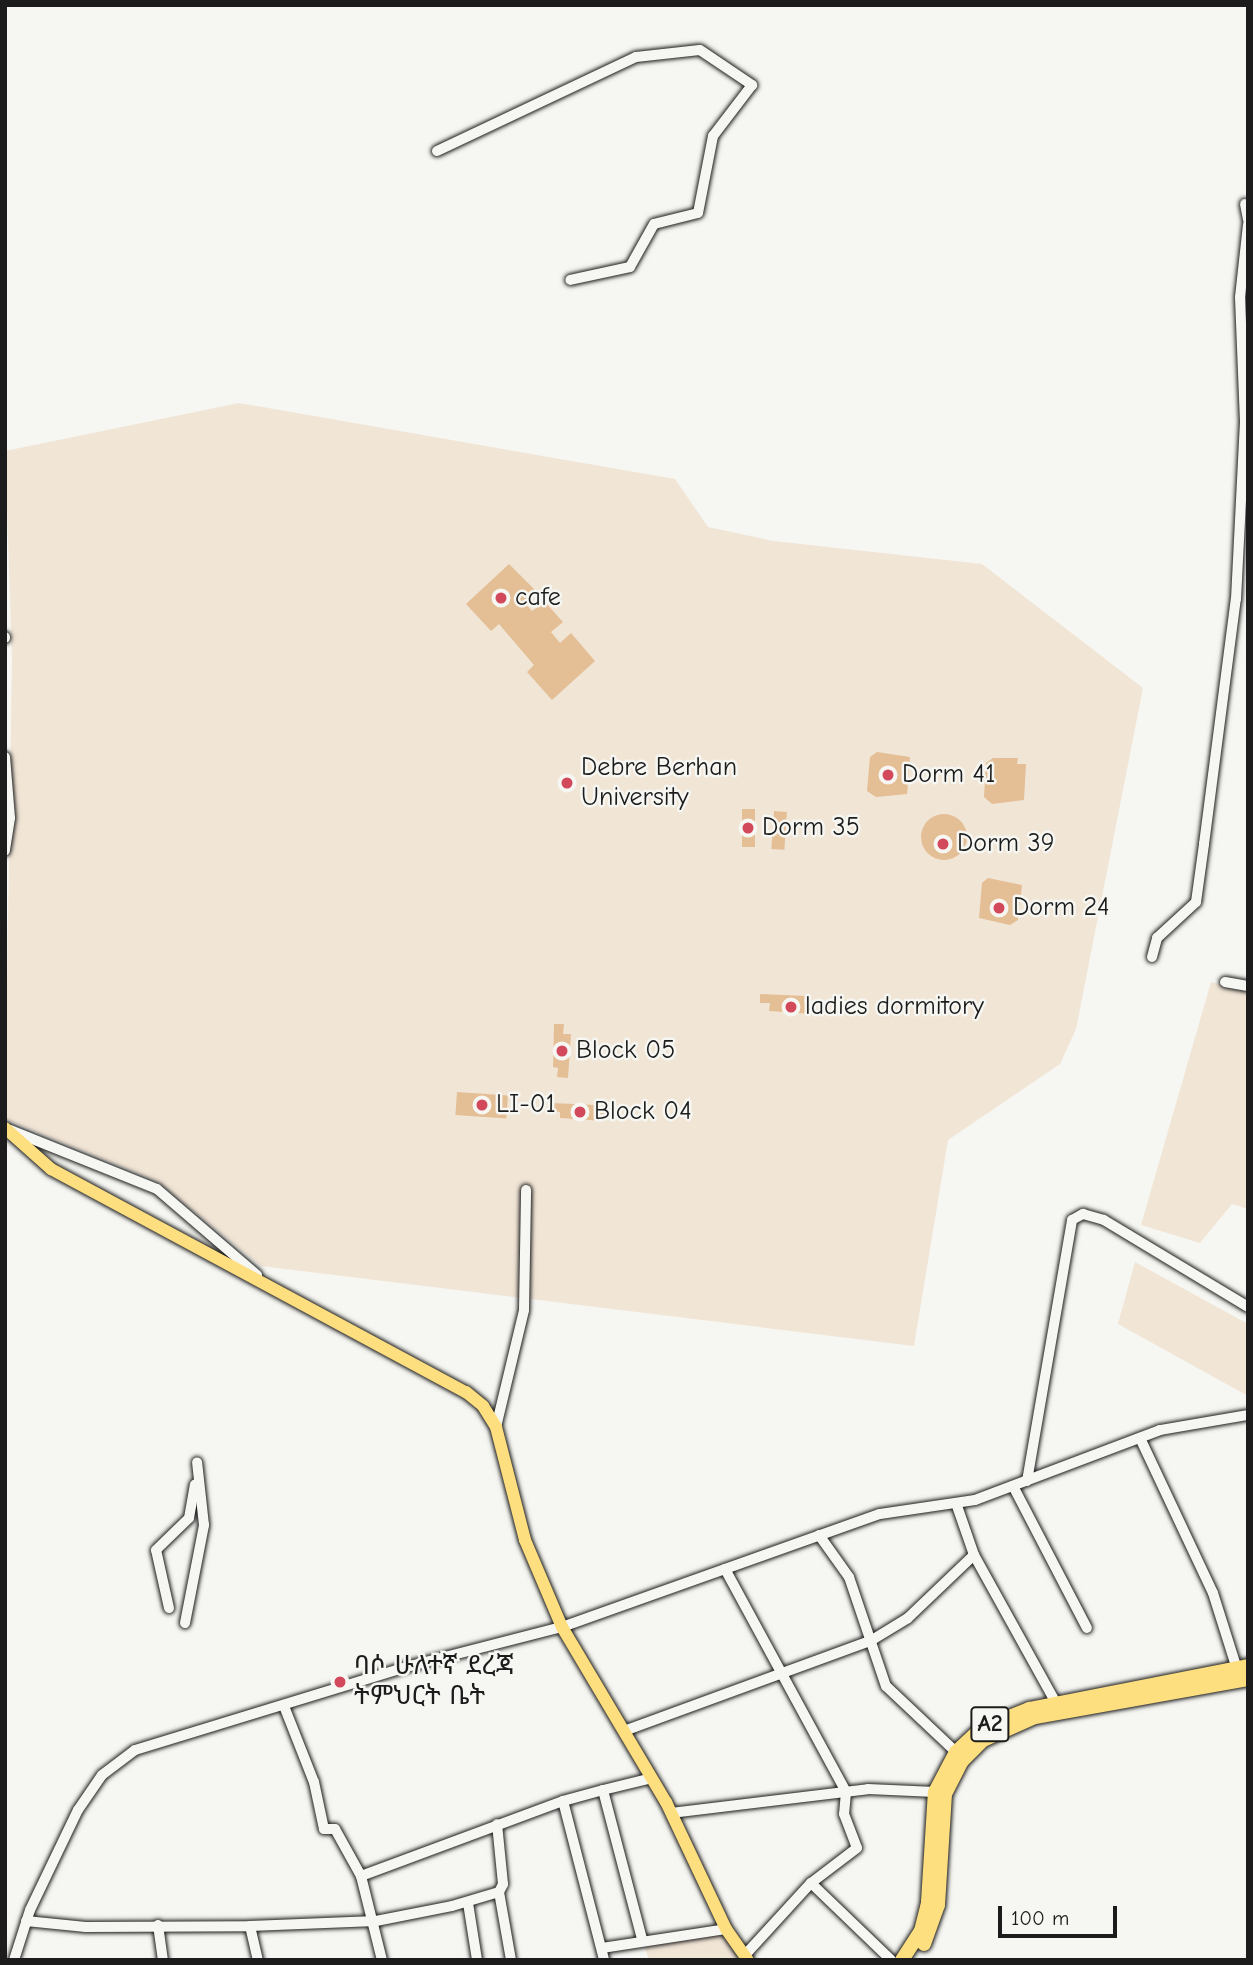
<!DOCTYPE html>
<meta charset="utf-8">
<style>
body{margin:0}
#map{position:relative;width:1253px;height:1965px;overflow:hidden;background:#f6f6f2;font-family:"Comic Neue","Noto Sans Ethiopic",sans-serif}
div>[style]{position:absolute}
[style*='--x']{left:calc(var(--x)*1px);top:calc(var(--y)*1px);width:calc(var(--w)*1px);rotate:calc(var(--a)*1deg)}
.built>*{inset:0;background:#f1e5d6}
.building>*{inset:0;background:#e4be95;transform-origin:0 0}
.round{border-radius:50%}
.roads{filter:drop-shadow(0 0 2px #1c1c1c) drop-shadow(0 0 2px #1c1c1c)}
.minor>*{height:10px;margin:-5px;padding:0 5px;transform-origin:5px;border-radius:5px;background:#f6f6f2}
.major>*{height:12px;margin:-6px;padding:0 6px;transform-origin:6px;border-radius:6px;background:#fedf80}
.highway>*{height:14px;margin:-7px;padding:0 7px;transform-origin:7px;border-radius:7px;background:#fedf80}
.dots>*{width:19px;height:19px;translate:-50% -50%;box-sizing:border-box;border:4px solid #f6f6f2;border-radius:50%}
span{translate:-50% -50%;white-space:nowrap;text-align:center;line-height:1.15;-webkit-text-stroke:5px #f6f6f2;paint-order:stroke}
.shield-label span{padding:2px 5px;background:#f6f6f2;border:2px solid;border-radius:5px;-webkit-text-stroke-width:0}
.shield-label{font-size:24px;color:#1c1c1c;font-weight:700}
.poi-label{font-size:26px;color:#1c1c1c}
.left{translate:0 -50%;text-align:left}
.frame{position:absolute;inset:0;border:7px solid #1c1c1c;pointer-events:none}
.scale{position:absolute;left:998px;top:1906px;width:119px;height:32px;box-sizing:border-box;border:4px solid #1c1c1c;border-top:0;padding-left:9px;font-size:21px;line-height:24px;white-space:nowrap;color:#1c1c1c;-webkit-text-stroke:5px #f6f6f2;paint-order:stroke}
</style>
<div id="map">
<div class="built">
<div style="clip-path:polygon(239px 403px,675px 479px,708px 527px,773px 541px,982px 564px,1143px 688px,1076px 1029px,1060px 1064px,948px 1140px,914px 1346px,261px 1266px,157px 1181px,5px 1119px,12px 659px,5px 451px)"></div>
<div style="clip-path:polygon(1211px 982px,1248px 990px,1248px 1209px,1232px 1204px,1200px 1243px,1141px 1225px)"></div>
<div style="clip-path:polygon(1135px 1262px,1248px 1324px,1248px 1396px,1118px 1324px)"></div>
<div style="clip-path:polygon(719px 1930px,742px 1960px,649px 1960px,642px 1939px)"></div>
</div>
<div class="building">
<div style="clip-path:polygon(509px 564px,536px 591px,524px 602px,532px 611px,545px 602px,563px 622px,551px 632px,560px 643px,571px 633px,595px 661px,552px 700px,527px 672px,534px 665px,499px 624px,491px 631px,466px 604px)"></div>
<div style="clip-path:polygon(877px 752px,910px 757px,907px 794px,876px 797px,867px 791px,870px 757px)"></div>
<div style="clip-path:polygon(993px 758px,1018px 758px,1017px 764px,1026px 764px,1024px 800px,992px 804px,984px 797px,986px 763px)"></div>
<div style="left:742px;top:809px;width:13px;height:38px"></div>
<div style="left:774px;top:811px;width:13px;height:38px;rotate:4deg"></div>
<div class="round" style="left:921px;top:814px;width:46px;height:46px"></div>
<div style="clip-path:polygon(988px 878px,1022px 885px,1018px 920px,1010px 925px,979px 918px,982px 883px)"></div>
<div style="clip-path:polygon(760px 994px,805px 996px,804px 1002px,813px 1003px,813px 1014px,769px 1011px,770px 1003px,760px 1003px)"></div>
<div style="clip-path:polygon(554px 1024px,564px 1024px,563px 1034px,571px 1034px,568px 1078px,557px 1077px,558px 1068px,553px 1067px)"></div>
<div style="left:457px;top:1092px;width:51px;height:23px;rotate:4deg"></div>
<div style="clip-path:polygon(552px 1103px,595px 1105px,595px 1111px,604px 1111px,604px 1121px,560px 1118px,560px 1112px,550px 1111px)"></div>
</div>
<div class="roads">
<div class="minor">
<div style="--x:437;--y:151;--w:220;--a:-25.3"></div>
<div style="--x:636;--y:57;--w:64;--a:-6.2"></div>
<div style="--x:700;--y:50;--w:63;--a:33.9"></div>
<div style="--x:752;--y:85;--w:64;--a:127.4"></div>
<div style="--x:713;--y:136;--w:78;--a:101"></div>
<div style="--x:698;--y:213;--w:45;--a:166"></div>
<div style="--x:654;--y:224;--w:49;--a:119.2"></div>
<div style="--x:630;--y:267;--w:61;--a:167.8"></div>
<div style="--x:1245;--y:204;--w:16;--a:79"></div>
<div style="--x:5;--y:637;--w:1;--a:90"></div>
<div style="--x:5;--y:757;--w:61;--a:85.3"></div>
<div style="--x:10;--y:818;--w:33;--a:99"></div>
<div style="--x:1152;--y:957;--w:20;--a:-75"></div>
<div style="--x:1157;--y:938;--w:53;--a:-42.7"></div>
<div style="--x:1196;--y:902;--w:59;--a:-82.1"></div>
<div style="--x:1204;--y:844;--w:247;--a:-82.6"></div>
<div style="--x:1236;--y:599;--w:177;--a:-87.1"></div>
<div style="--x:1245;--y:422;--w:125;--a:-92.3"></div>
<div style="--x:1240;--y:297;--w:73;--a:-83.7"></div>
<div style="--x:1225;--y:982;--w:23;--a:10"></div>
<div style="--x:10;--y:1130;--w:158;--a:21.9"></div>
<div style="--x:157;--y:1189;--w:132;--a:40.7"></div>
<div style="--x:496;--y:1427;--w:120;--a:-76.5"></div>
<div style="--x:524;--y:1310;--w:120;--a:-89"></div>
<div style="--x:1140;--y:1438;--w:171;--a:64.8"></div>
<div style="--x:1213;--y:1593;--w:80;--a:72.5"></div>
<div style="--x:1027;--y:1481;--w:265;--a:-80.2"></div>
<div style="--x:1072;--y:1220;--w:13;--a:-29"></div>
<div style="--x:1083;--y:1214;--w:22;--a:16"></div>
<div style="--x:1104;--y:1220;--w:168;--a:31.1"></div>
<div style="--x:1013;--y:1486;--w:160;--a:62.5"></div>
<div style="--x:956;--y:1503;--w:55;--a:70.9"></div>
<div style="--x:974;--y:1555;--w:169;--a:61"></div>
<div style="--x:819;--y:1535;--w:52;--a:54.5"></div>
<div style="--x:849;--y:1577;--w:115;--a:71.3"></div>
<div style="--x:886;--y:1686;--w:96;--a:43.3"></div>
<div style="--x:725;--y:1569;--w:254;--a:61.5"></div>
<div style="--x:846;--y:1792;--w:22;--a:95"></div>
<div style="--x:844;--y:1814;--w:36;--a:69"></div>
<div style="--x:857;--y:1848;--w:58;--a:142.7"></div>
<div style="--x:169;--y:1608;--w:59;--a:-102.6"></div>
<div style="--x:156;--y:1550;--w:46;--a:-44.1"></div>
<div style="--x:189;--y:1518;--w:34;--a:-80"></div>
<div style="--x:185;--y:1623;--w:100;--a:-79"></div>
<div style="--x:204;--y:1525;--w:63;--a:-96.3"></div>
<div style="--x:284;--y:1706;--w:82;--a:68.5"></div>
<div style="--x:314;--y:1782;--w:48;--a:78"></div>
<div style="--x:324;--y:1829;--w:11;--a:0"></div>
<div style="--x:335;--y:1829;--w:54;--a:61"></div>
<div style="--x:361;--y:1876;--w:87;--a:76"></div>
<div style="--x:624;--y:1731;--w:264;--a:-20.1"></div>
<div style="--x:872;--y:1640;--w:42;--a:-31.4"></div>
<div style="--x:908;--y:1618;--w:91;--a:-43.7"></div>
<div style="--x:603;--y:1790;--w:41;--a:164.6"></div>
<div style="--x:563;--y:1801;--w:164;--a:75.5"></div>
<div style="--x:671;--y:1813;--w:198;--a:-6.9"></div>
<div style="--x:868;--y:1789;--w:67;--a:2.6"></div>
<div style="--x:361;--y:1876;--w:215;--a:-20.4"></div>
<div style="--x:499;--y:1892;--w:69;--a:80"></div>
<div style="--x:468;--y:1903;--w:58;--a:81"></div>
<div style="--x:26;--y:1921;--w:60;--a:5.7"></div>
<div style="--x:86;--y:1927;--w:164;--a:-0.3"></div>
<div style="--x:250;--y:1926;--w:126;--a:-2.3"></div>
<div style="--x:376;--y:1921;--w:77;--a:-11.2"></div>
<div style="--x:452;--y:1906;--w:49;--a:-16.6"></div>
<div style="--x:499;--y:1892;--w:9;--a:-63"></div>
<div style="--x:503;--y:1884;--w:60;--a:-95.7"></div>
<div style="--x:158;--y:1925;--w:35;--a:82"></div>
<div style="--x:250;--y:1926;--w:35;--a:77"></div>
<div style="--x:642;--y:1939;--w:154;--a:-104.7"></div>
<div style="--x:603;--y:1790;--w:50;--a:-13.8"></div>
<div style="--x:602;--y:1948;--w:125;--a:-8.7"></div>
<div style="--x:745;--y:1955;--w:98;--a:-47.5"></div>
<div style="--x:811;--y:1883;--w:111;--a:43.9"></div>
<div style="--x:14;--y:1960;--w:52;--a:-72.3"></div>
<div style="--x:30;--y:1910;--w:111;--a:-64.4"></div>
<div style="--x:78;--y:1810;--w:42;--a:-55.6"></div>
<div style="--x:102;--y:1775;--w:41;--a:-37.1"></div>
<div style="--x:135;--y:1750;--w:288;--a:-17"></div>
<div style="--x:410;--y:1666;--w:157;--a:-14.4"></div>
<div style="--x:562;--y:1627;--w:337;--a:-19.6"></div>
<div style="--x:880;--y:1514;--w:96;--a:-8.4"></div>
<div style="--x:975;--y:1500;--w:198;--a:-20.7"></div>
<div style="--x:1160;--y:1430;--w:89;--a:-9.7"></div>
</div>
<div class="major">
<div style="--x:5;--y:1128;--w:62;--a:41.7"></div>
<div style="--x:51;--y:1169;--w:471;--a:28.3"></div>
<div style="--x:466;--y:1392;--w:22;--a:39"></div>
<div style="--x:483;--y:1406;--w:25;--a:58"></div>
<div style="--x:496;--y:1427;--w:117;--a:75.6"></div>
<div style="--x:525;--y:1540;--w:95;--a:67"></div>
<div style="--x:562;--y:1627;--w:204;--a:59.3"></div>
<div style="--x:666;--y:1802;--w:140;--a:64.7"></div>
<div style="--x:726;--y:1929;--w:38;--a:55"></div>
</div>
<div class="highway">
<div style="--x:924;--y:1944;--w:41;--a:-70.3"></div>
<div style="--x:938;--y:1905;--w:111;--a:-86.4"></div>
<div style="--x:945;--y:1794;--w:37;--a:-63"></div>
<div style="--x:962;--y:1761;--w:30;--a:-45"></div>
<div style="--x:983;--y:1740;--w:57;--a:-23.9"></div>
<div style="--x:1035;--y:1717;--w:216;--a:-10.1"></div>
<div style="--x:902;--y:1960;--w:35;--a:-57"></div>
<div style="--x:921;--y:1931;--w:30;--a:-76"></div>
<div style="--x:928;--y:1902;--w:110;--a:-86.4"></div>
<div style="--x:935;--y:1792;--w:45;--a:-62.3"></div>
<div style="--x:956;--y:1752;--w:35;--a:-43"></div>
<div style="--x:982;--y:1728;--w:51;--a:-22"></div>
<div style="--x:1029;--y:1709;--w:223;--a:-11.1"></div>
</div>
</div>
<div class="dots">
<div style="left:501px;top:598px;background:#d1495b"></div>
<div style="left:888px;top:775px;background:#d1495b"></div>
<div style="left:567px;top:783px;background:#d1495b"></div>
<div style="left:748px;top:828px;background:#d1495b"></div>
<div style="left:943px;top:844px;background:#d1495b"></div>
<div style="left:999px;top:908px;background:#d1495b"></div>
<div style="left:791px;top:1007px;background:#d1495b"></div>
<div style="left:562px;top:1051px;background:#d1495b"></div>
<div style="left:482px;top:1105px;background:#d1495b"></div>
<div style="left:580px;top:1112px;background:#d1495b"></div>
<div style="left:340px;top:1682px;background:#d1495b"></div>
</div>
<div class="shield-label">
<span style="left:990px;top:1724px">A2</span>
</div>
<div class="poi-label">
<span class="left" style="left:515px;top:598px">cafe</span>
<span class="left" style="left:581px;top:783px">Debre Berhan<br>University</span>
<span class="left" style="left:902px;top:775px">Dorm 41</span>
<span class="left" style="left:762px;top:828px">Dorm 35</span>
<span class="left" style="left:957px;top:844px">Dorm 39</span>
<span class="left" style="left:1013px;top:908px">Dorm 24</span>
<span class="left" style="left:805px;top:1007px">ladies dormitory</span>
<span class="left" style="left:576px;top:1051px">Block 05</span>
<span class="left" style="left:496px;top:1105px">LI-01</span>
<span class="left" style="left:594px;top:1112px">Block 04</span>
<span class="left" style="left:354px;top:1682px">ባሶ ሁለተኛ ደረጃ<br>ትምህርት ቤት</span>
</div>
<div class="frame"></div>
<div class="scale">100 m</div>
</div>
